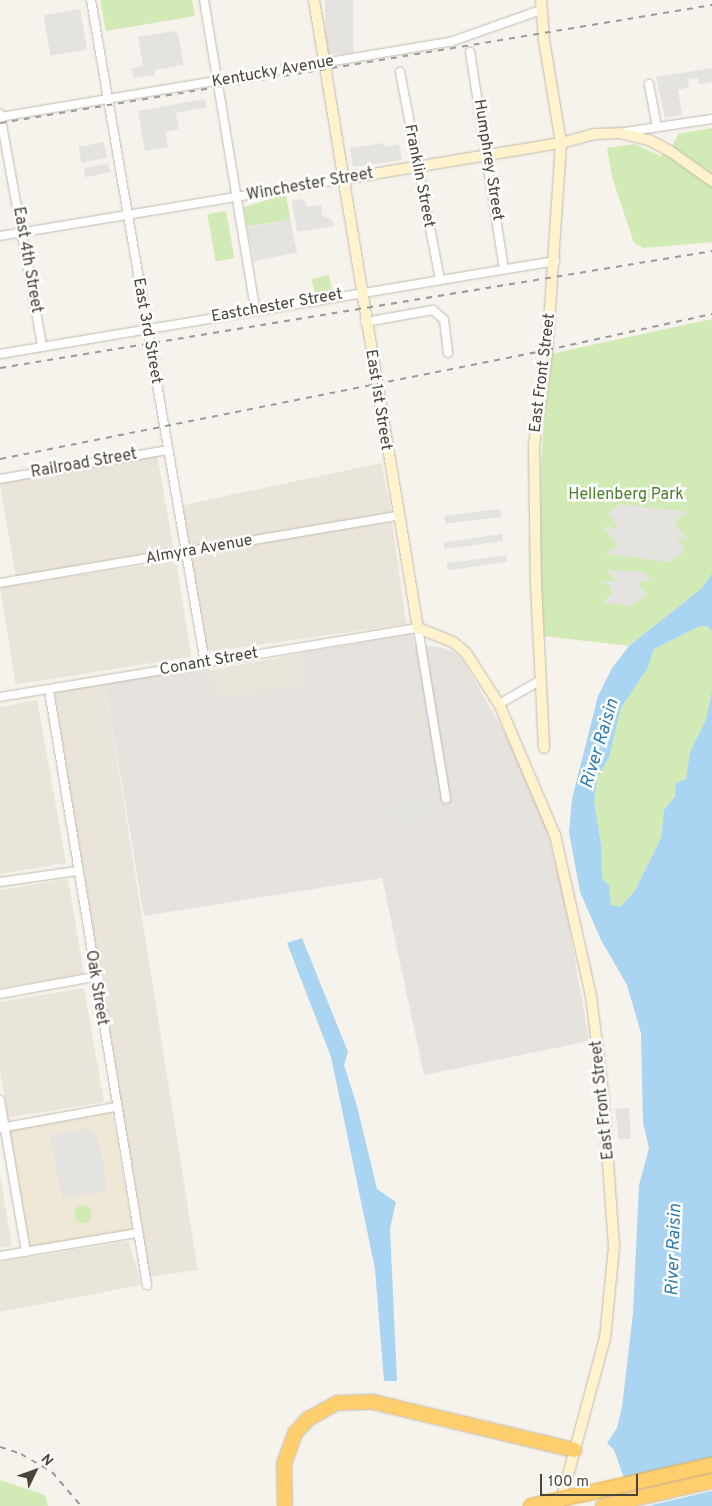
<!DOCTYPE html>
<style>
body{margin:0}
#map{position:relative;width:712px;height:1506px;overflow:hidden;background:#f6f3ec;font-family:Overpass,sans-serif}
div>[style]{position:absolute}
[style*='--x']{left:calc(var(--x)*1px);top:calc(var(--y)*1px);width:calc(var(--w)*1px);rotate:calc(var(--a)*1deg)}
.residential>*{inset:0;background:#eae5da;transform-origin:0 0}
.industrial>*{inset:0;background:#e6e2dd}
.education>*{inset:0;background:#efe8d6;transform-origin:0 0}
.green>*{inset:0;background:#d2eab5;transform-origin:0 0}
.round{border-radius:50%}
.parking>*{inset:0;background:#e5e3e0;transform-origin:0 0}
.water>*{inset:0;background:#a9d4f2}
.pier>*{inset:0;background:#f6f3ec}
.roads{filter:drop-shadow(0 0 1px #c2bbae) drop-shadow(0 0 1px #c2bbae)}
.street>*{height:8px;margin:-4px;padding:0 4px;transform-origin:4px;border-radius:4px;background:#fff}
.secondary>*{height:10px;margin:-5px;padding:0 5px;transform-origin:5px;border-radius:5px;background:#fff3cd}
.highway>*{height:14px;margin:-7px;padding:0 7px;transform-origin:7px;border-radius:7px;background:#ffcf6e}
.rail>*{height:2px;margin-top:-1px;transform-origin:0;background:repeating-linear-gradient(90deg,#9a9a9a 0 6px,transparent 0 12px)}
.bridges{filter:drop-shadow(0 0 1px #e0a43c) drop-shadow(0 0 1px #e0a43c)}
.highway-bridge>*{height:14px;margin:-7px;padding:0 7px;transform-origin:7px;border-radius:7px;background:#ffcf6e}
span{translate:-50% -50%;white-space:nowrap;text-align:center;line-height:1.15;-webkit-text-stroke:5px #fff;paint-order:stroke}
.street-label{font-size:16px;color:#4b4439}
.park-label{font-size:16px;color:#4a7f2a}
.water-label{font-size:18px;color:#2e7ab2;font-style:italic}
.north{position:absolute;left:10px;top:1446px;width:50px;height:50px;-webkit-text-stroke:4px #fff;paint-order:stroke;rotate:48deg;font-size:14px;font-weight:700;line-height:20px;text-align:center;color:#4b4439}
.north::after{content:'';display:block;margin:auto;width:18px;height:22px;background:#4b4439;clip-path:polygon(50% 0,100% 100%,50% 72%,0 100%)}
.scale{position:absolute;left:540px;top:1474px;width:98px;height:22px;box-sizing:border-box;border:2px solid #4b4439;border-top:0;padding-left:6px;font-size:15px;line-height:18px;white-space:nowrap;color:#4b4439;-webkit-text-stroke:4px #fff;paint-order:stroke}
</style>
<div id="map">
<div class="residential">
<div style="left:157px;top:455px;width:95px;height:160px;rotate:80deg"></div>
<div style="left:381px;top:463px;width:52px;height:204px;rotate:78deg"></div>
<div style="left:392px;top:522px;width:103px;height:205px;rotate:82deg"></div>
<div style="left:176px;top:560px;width:98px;height:178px;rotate:81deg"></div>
<div style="left:301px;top:653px;width:32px;height:93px;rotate:79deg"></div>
<div style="left:105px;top:684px;width:593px;height:52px;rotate:81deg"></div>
<div style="clip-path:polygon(37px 700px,66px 863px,0 874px,0 707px)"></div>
<div style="clip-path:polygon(68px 879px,84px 974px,0 988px,0 890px)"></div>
<div style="clip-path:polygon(84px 988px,104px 1102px,8px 1118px,0 1071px,0 1002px)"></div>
<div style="clip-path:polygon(0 1175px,12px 1246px,0 1248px)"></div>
<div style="clip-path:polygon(129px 1241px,141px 1285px,0 1312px,0 1262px)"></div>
</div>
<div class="industrial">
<div style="clip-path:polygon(412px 634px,414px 645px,439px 647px,452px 651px,462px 659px,526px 770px,542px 810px,565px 903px,589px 1041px,424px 1075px,382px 878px,144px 916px,105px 684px,209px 666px,216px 700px,306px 684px,301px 653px)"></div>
</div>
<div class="education">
<div style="left:112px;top:1112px;width:120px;height:105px;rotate:80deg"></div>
</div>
<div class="green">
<div style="clip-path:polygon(100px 0,192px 0,195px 16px,106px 31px)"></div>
<div style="clip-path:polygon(712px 128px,712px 242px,643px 248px,634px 243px,612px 177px,607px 148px,634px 144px,661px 156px,673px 145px,678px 134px)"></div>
<div style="clip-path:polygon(286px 194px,290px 219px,247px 227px,244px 207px)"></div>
<div style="left:226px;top:211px;width:48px;height:19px;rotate:80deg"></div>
<div style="left:329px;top:275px;width:18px;height:18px;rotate:77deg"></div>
<div style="clip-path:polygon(712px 319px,712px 573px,702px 588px,629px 646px,543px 636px,540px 582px,541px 461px,550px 354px)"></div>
<div style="clip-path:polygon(700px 626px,707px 626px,712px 632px,712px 690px,706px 720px,690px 752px,686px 780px,664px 810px,661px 838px,634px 892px,627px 902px,620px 907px,611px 906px,609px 885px,602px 878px,599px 855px,601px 844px,594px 801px,598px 776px,609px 758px,621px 708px,647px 669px,654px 649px)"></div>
<div class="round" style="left:74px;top:1205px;width:18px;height:18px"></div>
<div style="clip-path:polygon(0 1480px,45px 1495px,48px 1506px,0 1506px)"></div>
</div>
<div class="parking">
<div style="left:325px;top:0;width:28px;height:54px"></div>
<div style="left:80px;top:9px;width:41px;height:37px;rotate:80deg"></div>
<div style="clip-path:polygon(173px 31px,178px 34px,184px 65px,155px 70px,155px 75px,134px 78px,131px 69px,143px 66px,138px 37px)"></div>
<div style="clip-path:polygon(712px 68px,712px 82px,699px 85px,698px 78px,688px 79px,689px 87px,678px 90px,682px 115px,665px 118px,656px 77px)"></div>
<div style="clip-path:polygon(205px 99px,207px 107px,176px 113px,179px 129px,166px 132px,168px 147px,145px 151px,138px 111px)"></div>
<div style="left:104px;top:142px;width:16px;height:26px;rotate:79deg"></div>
<div style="clip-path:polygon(383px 143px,384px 147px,399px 144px,402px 160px,353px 167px,350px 148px)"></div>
<div style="left:108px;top:163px;width:9px;height:25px;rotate:77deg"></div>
<div style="clip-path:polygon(303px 199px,307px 207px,321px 205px,322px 215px,333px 221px,334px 226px,297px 232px,292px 201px)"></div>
<div style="left:290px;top:219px;width:34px;height:44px;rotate:78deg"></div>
<div style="clip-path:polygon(620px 504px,688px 512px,674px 522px,688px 540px,676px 538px,685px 550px,670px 562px,605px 554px,617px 545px,603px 527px,619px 528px,608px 513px)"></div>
<div style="left:500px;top:509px;width:8px;height:56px;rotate:83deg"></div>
<div style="left:502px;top:534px;width:7px;height:59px;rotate:82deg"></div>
<div style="left:506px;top:555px;width:7px;height:60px;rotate:82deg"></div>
<div style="clip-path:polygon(607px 570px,644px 572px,651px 581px,636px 582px,647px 595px,631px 606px,606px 603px,604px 601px,611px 595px,611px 587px,602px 582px,616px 581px)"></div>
<div style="left:408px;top:658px;width:27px;height:8px;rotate:80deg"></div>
<div style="clip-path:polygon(418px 722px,423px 747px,324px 766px,323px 760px,411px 744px,409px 725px)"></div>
<div style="clip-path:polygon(432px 764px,439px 804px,434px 807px,433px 818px,404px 827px,389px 822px,387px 806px,430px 794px,427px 767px)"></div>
<div style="clip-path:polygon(527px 891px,553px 1016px,544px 1019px,520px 892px)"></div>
<div style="clip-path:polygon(412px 893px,424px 941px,411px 944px,406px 921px,414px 919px,407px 895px)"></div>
<div style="clip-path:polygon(629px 1108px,631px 1139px,619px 1139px,615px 1109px)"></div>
<div style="clip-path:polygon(90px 1128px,91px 1133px,97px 1132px,108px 1191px,62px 1199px,50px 1135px)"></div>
</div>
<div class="water">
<div style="clip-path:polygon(712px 573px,712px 632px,707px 626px,700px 626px,654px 649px,647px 669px,621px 708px,609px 758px,598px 776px,594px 801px,601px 844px,602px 878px,609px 885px,611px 905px,620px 907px,634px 892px,661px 838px,664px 810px,675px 796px,676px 783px,686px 779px,690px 752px,706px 720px,712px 690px,712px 1506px,634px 1506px,614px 1450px,607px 1443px,617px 1428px,622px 1407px,633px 1313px,639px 1185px,649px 1148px,643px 1123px,641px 1033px,627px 985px,601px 940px,580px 892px,569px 832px,572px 799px,598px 696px,612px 668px,629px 646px,702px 588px)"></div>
<div style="clip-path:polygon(302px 938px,348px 1052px,344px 1065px,357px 1106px,377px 1189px,396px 1202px,390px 1228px,397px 1381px,384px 1381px,375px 1269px,331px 1057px,287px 943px)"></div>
</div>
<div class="pier">
<div style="clip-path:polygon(712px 1457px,712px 1491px,648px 1506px,631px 1506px,621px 1478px)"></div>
</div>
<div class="roads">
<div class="street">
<div style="--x:91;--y:0;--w:673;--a:80.24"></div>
<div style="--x:204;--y:0;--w:312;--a:80.6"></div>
<div style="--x:470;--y:52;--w:219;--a:81.1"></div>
<div style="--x:400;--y:72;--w:212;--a:79.1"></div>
<div style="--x:649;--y:84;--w:44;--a:79.5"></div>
<div style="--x:0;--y:114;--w:236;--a:79.7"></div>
<div style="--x:0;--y:117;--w:456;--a:-9.5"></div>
<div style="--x:450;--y:42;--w:96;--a:-19.4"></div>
<div style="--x:625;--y:132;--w:88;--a:-8.5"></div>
<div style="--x:0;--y:236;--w:348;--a:-9.4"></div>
<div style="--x:365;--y:322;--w:69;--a:-10"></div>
<div style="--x:433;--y:310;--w:15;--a:42"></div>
<div style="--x:444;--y:320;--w:33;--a:83"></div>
<div style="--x:0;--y:354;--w:563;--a:-9.51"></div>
<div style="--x:0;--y:479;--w:170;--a:-9.8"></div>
<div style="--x:0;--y:583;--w:403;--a:-9.6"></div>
<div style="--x:49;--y:690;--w:603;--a:80.65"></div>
<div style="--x:0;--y:697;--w:424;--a:-9.4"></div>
<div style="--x:418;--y:628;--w:173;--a:80.7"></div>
<div style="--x:499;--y:704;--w:48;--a:-29.7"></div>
<div style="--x:0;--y:882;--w:78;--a:-8.1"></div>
<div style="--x:0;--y:994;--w:96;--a:-10.3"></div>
<div style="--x:0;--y:1100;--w:154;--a:80.3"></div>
<div style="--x:0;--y:1128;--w:118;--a:-10.3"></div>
<div style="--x:0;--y:1256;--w:139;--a:-9.5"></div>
</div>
<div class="secondary">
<div style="--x:314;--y:0;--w:637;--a:80.6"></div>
<div style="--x:418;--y:628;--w:38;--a:22"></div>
<div style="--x:453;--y:642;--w:17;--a:40"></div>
<div style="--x:466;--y:653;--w:61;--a:57.1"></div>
<div style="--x:499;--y:704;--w:142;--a:66.9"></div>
<div style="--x:555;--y:835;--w:165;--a:77.4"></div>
<div style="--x:591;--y:996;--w:98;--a:82.9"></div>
<div style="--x:603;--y:1093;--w:154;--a:85.9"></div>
<div style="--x:614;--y:1247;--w:91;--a:95.6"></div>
<div style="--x:605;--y:1338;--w:173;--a:105.1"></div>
<div style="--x:541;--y:0;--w:40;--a:85.7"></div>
<div style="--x:544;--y:40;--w:104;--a:80.6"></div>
<div style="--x:561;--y:143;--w:211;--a:93.8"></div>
<div style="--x:547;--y:354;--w:92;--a:98.1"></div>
<div style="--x:534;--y:445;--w:139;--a:89.2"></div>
<div style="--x:536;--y:584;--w:164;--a:87.2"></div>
<div style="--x:343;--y:179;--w:221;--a:-9.4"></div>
<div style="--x:561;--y:143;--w:35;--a:-15"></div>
<div style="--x:595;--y:134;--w:25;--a:-2"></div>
<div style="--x:620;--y:133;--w:30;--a:14"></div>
<div style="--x:649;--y:140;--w:24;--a:28"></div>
<div style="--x:670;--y:151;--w:52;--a:35.5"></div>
</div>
<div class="highway">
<div style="--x:285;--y:1506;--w:42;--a:-91.4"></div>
<div style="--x:284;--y:1464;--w:33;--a:-70"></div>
<div style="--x:295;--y:1433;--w:19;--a:-47"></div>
<div style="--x:308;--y:1419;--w:33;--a:-29"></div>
<div style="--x:337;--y:1403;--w:36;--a:-2"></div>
<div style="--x:373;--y:1402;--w:207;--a:13.4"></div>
<div style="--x:603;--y:1506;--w:112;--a:-12.9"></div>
</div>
</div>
<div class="rail">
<div style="--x:0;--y:123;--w:722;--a:-9.41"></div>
<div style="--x:0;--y:368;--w:722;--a:-9.33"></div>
<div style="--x:0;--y:459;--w:558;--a:-11.27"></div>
<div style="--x:547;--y:350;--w:169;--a:-12.3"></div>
<div style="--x:0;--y:1447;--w:22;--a:18"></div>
<div style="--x:21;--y:1454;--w:36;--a:30"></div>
<div style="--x:52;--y:1472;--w:45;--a:49.5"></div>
</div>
<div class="bridges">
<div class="highway-bridge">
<div style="--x:531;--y:1506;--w:186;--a:-12.8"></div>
</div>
</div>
<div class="street-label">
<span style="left:273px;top:72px;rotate:-10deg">Kentucky Avenue</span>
<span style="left:488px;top:160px;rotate:81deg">Humphrey Street</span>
<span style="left:419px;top:176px;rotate:79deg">Franklin Street</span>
<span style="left:310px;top:185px;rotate:-10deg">Winchester Street</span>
<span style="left:27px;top:260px;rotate:80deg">East 4th Street</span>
<span style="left:277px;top:306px;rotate:-10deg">Eastchester Street</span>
<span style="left:147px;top:331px;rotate:80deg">East 3rd Street</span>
<span style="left:543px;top:373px;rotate:-83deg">East Front Street</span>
<span style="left:378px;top:400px;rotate:81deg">East 1st Street</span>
<span style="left:84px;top:464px;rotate:-10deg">Railroad Street</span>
<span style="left:199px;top:550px;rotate:-10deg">Almyra Avenue</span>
<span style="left:209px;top:662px;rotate:-10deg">Conant Street</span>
<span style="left:96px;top:988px;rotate:81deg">Oak Street</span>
<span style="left:603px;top:1100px;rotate:-96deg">East Front Street</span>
</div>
<div class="park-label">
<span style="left:626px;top:495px">Hellenberg Park</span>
</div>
<div class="water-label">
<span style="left:601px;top:744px;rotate:-73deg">River Raisin</span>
<span style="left:675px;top:1250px;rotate:-88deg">River Raisin</span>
</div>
<div class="north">N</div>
<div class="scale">100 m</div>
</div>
